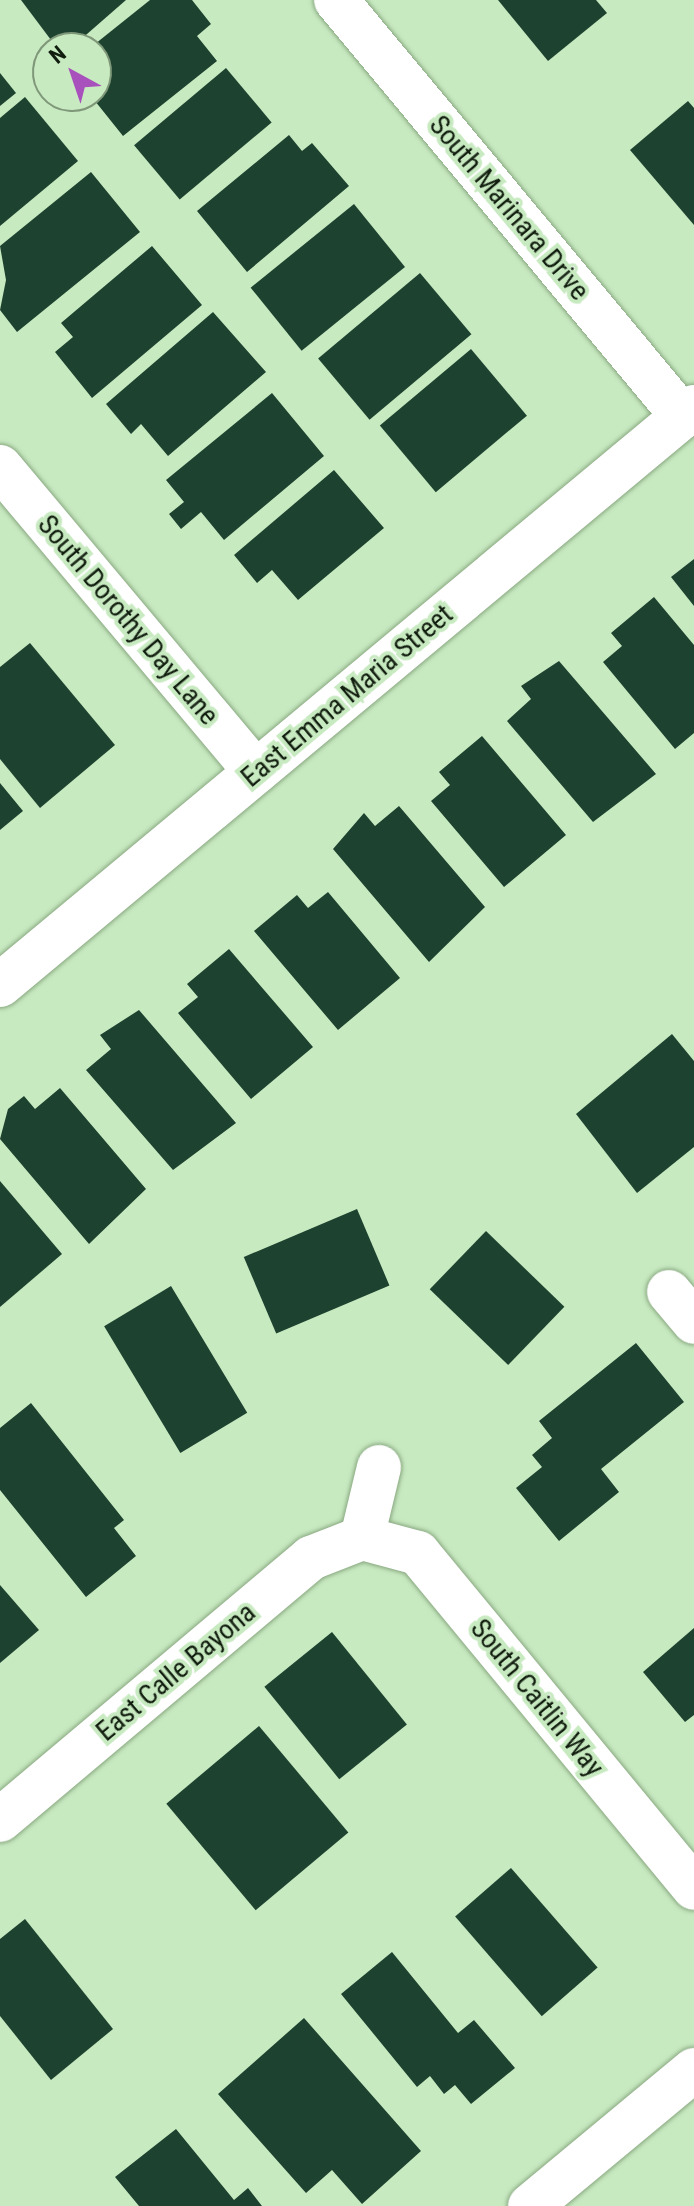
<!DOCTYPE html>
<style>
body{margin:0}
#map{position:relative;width:694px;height:2206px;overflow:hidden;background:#c8eac1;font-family:"Roboto Condensed",sans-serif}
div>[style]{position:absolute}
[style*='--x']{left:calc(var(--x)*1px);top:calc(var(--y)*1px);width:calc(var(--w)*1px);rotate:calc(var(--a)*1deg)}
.building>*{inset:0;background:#1d4330;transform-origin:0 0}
.roads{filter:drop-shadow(0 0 2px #89a881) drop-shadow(0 0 2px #89a881)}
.minor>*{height:44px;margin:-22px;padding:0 22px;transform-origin:22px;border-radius:22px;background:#fff}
span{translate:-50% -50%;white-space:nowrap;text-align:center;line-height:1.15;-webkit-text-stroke:8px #c8eac1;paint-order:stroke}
.street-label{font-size:28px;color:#111d0e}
.north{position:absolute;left:32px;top:32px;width:80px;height:80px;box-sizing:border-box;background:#c8eac1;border:2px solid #7f9879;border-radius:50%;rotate:320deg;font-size:22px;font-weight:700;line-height:32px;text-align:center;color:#111d0e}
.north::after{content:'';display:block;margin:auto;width:28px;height:36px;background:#a850bc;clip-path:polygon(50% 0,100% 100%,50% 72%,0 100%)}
</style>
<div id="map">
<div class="building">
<div style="clip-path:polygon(21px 0,126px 0,71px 48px,57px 48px)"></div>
<div style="clip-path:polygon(150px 0,192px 0,211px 24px,197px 36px,217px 61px,123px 136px,91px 96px,96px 48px,90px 48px)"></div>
<div style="clip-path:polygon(498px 0,596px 0,607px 13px,548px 61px)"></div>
<div style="left:226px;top:68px;width:71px;height:120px;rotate:50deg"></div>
<div style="clip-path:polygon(0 73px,16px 93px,0 106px)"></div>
<div style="clip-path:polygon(25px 97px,78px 161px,0 226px,0 118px)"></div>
<div style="clip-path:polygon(688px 101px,694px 108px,694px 225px,630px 150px)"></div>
<div style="clip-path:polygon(289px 135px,302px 151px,312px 143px,349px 186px,247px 272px,197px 211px)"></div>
<div style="clip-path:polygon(91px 172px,140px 232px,17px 332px,0 310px,6px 280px,0 246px)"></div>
<div style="left:354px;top:204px;width:81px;height:133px;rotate:51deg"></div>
<div style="clip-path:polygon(152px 246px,202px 305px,92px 398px,55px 352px,73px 337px,61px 323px)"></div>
<div style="left:420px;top:273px;width:80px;height:133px;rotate:50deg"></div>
<div style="clip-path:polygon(213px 312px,266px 372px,168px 456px,141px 424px,131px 434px,106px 404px)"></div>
<div style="left:471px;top:349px;width:87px;height:119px;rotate:50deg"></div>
<div style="clip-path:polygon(272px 393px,324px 456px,224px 540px,201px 512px,181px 529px,169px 514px,184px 502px,166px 480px)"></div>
<div style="clip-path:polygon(334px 470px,384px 528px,298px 600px,272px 570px,257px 583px,234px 555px)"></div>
<div style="clip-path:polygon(694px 559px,694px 606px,671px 577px)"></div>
<div style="clip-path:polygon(654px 597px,694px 645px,694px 733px,675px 749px,603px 662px,622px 646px,611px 633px)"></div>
<div style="clip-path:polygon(30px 643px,115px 745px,40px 808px,0 759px,0 667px)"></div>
<div style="clip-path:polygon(559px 661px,656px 774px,593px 822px,507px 721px,531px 699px,521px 686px)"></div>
<div style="clip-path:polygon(482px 736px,566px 835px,504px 887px,431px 801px,450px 785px,439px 772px)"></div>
<div style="clip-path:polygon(0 783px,23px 811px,0 830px)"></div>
<div style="clip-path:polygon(399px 806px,485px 907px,429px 962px,333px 849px,364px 813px,375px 826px)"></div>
<div style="clip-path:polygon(328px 892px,400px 978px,338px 1030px,254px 931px,297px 895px,308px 908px)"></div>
<div style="clip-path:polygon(229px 949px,313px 1047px,251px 1099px,178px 1013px,198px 997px,187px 984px)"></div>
<div style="clip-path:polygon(139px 1010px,236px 1123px,173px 1170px,86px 1070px,111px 1049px,100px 1035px)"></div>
<div style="clip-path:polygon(672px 1034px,694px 1061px,694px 1147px,637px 1193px,576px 1114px)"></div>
<div style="clip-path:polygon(60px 1088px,146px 1189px,89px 1244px,0 1139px,8px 1109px,24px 1096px,35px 1109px)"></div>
<div style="clip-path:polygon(0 1181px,62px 1254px,0 1307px)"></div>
<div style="left:357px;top:1209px;width:83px;height:123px;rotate:67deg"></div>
<div style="left:486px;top:1231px;width:109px;height:81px;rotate:44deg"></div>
<div style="left:171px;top:1286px;width:148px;height:78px;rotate:59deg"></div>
<div style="clip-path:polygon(636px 1343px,684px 1402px,601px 1469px,619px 1492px,559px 1541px,516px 1488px,542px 1467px,532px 1455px,552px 1438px,539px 1421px)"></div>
<div style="clip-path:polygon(31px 1403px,124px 1520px,114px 1528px,136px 1556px,86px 1597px,0 1490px,0 1428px)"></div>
<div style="clip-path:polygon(0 1585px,39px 1630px,0 1663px)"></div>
<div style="clip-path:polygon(694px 1628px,694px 1715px,685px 1722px,643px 1672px)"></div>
<div style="left:332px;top:1632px;width:119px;height:87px;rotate:51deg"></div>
<div style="left:259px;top:1726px;width:139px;height:121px;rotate:50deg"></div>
<div style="left:511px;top:1868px;width:132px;height:74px;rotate:49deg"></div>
<div style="clip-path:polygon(25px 1919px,113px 2029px,51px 2080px,0 2016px,0 1939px)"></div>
<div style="clip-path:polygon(392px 1952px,458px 2033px,474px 2020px,515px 2068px,471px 2104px,455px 2085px,444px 2094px,430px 2076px,417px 2087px,341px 1994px)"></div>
<div style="clip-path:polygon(304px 2018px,421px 2151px,362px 2204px,332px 2170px,306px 2193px,218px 2094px)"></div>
<div style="clip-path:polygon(176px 2129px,234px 2200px,248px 2188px,262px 2206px,139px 2206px,115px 2177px)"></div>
</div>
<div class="roads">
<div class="minor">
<div style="--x:336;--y:0;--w:542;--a:50.23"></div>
<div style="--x:0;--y:467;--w:398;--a:50"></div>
<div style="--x:0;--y:985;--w:903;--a:-39.79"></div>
<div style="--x:669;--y:1292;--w:39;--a:50"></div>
<div style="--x:362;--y:1538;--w:58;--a:15"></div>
<div style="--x:418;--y:1553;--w:434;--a:50.5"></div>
<div style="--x:362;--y:1538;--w:73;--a:-76.5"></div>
<div style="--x:0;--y:1820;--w:407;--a:-40.1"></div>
<div style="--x:311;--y:1558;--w:55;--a:-21.4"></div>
<div style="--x:530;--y:2206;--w:213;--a:-39.7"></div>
</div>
</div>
<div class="street-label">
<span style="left:509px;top:208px;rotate:50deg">South Marinara Drive</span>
<span style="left:128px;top:620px;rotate:50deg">South Dorothy Day Lane</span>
<span style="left:347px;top:696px;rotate:-40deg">East Emma Maria Street</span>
<span style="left:176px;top:1672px;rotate:-40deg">East Calle Bayona</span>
<span style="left:537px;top:1698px;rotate:51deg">South Caitlin Way</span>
</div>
<div class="north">N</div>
</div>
